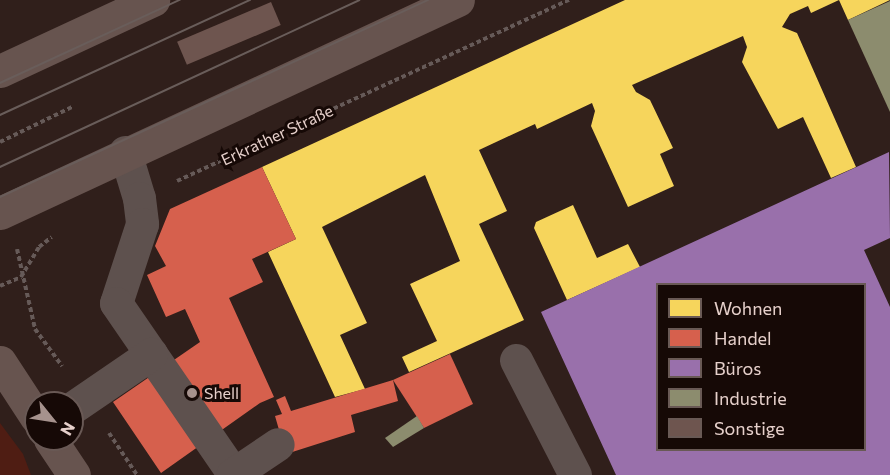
<!DOCTYPE html>
<meta charset="utf-8">
<style>
body{margin:0}
#map{position:relative;width:890px;height:475px;overflow:hidden;background:#301f1b;font-family:Commissioner,sans-serif}
div>[style]{position:absolute}
[style*='--x']{left:calc(var(--x)*1px);top:calc(var(--y)*1px);width:calc(var(--w)*1px);rotate:calc(var(--a)*1deg)}
.green>*{inset:0;background:#4f1d13}
.homes>*{inset:0;background:#f6d55c}
.shops>*{inset:0;background:#d6604d}
.offices>*{inset:0;background:#9970ab}
.industry>*{inset:0;background:#8c8c6e}
.building>*{inset:0;background:#6e554f;transform-origin:0 0}
.path>*{height:4px;margin-top:-2px;transform-origin:0;background:repeating-linear-gradient(90deg,#665a58 0 4.5px,transparent 0 7.5px)}
.minor>*{height:33px;margin:-16.5px;padding:0 16.5px;transform-origin:16.5px;border-radius:16.5px;background:#5e514e}
.major>*{height:33px;margin:-16.5px;padding:0 16.5px;transform-origin:16.5px;border-radius:16.5px;background:#67544f}
.tram>*{height:1.5px;margin:-0.75px;padding:0 0.75px;transform-origin:0.75px;border-radius:0.75px;background:#695d5a}
.dots>*{width:16px;height:16px;translate:-50% -50%;box-sizing:border-box;border:3px solid #160906;border-radius:50%}
span{translate:-50% -50%;white-space:nowrap;text-align:center;line-height:1.15;-webkit-text-stroke:6px #160906;paint-order:stroke}
.street-label{font-size:16px;color:#e6d0cb}
.poi-label{font-size:16px;color:#e6d0cb}
.left{translate:0 -50%;text-align:left}
.legend{position:absolute;left:656px;top:283px;width:210px;height:168px;box-sizing:border-box;background:#160906;border:2px solid #695955;margin:0;padding:8px 10px;list-style:none;font-size:18px;color:#e6d0cb}
.legend li{display:flex;align-items:center;gap:12px;height:30px}
.legend b{width:30px;border:2px solid #695955}
.north{position:absolute;left:24px;top:391px;width:60px;height:60px;box-sizing:border-box;background:#160906;border:2px solid #695955;border-radius:50%;rotate:120deg;font-size:16px;font-weight:700;line-height:24px;text-align:center;color:#e6d0cb}
.north::after{content:'';display:block;margin:auto;width:21px;height:27px;background:#a6928d;clip-path:polygon(50% 0,100% 100%,50% 72%,0 100%)}
</style>
<div id="map">
<div class="green">
<div style="clip-path:polygon(0 423px,23px 454px,31px 475px,0 475px)"></div>
</div>
<div class="homes">
<div style="clip-path:polygon(625px 0,890px 0,848px 20px,839px 0,811px 13px,808px 6px,790px 14px,782px 27px,797px 33px,856px 167px,831px 178px,803px 117px,778px 129px,742px 62px,747px 47px,743px 36px,632px 85px,636px 92px,650px 100px,673px 148px,660px 154px,674px 186px,628px 207px,591px 126px,595px 111px,592px 103px,537px 129px,535px 124px,479px 150px,507px 211px,479px 224px,524px 320px,409px 372px,402px 357px,437px 341px,410px 284px,460px 261px,425px 175px,322px 227px,367px 323px,340px 335px,365px 389px,335px 397px,268px 252px,296px 239px,262px 167px)"></div>
<div style="clip-path:polygon(573px 205px,597px 258px,628px 244px,640px 267px,567px 300px,534px 228px,536px 222px)"></div>
</div>
<div class="shops">
<div style="clip-path:polygon(262px 167px,296px 239px,252px 259px,263px 282px,229px 298px,274px 397px,260px 403px,161px 473px,113px 402px,200px 342px,185px 309px,166px 317px,147px 275px,166px 266px,155px 246px,170px 209px)"></div>
<div style="clip-path:polygon(450px 354px,473px 404px,424px 428px,393px 380px)"></div>
<div style="clip-path:polygon(393px 380px,398px 401px,351px 415px,355px 432px,286px 454px,275px 416px,282px 414px,276px 400px,285px 396px,291px 411px)"></div>
</div>
<div class="offices">
<div style="clip-path:polygon(evenodd,889px 152px,890px 238px,864px 250px,890px 307px,890px 475px,616px 475px,541px 312px,889px 152px,658px 284px,864px 284px,864px 450px,658px 450px,658px 284px)"></div>
</div>
<div class="industry">
<div style="clip-path:polygon(890px 1px,890px 112px,848px 20px)"></div>
<div style="clip-path:polygon(417px 416px,424px 428px,393px 447px,385px 438px)"></div>
</div>
<div class="building">
<div style="left:271px;top:2px;width:25px;height:102px;rotate:67deg"></div>
</div>
<div class="path">
<div style="--x:0;--y:142;--w:80;--a:-25.9"></div>
<div style="--x:177;--y:181;--w:432;--a:-24.8"></div>
<div style="--x:17;--y:249;--w:82;--a:77.3"></div>
<div style="--x:35;--y:329;--w:46;--a:53.9"></div>
<div style="--x:0;--y:286;--w:23;--a:-23"></div>
<div style="--x:21;--y:277;--w:35;--a:-59"></div>
<div style="--x:39;--y:247;--w:16;--a:-38"></div>
<div style="--x:109;--y:433;--w:50;--a:56.3"></div>
</div>
<div class="minor">
<div style="--x:125;--y:152;--w:48;--a:73.1"></div>
<div style="--x:139;--y:198;--w:26;--a:83"></div>
<div style="--x:142;--y:224;--w:83;--a:108.2"></div>
<div style="--x:116;--y:303;--w:206;--a:55.5"></div>
<div style="--x:516;--y:360;--w:129;--a:62.8"></div>
<div style="--x:72;--y:408;--w:96;--a:-34.4"></div>
<div style="--x:232;--y:475;--w:55;--a:-34"></div>
</div>
<div class="major">
<div style="--x:0;--y:71;--w:169;--a:-24.9"></div>
<div style="--x:0;--y:213;--w:505;--a:-24.94"></div>
<div style="--x:0;--y:362;--w:66;--a:56.8"></div>
<div style="--x:50;--y:439;--w:43;--a:56.3"></div>
</div>
<div class="tram">
<div style="--x:0;--y:83;--w:198;--a:-24.8"></div>
<div style="--x:0;--y:115;--w:275;--a:-24.7"></div>
<div style="--x:0;--y:167;--w:396;--a:-24.9"></div>
<div style="--x:0;--y:197;--w:471;--a:-24.7"></div>
</div>
<div class="dots">
<div style="left:192px;top:393px;background:#a6928d"></div>
</div>
<div class="street-label">
<span style="left:277px;top:135px;rotate:-25deg">Erkrather Straße</span>
</div>
<div class="poi-label">
<span class="left" style="left:204px;top:393px">Shell</span>
</div>
<ul class="legend">
<li><b style="height:16px;background:#f6d55c"></b>Wohnen</li>
<li><b style="height:16px;background:#d6604d"></b>Handel</li>
<li><b style="height:16px;background:#9970ab"></b>Büros</li>
<li><b style="height:16px;background:#8c8c6e"></b>Industrie</li>
<li><b style="height:16px;background:#6e554f"></b>Sonstige</li>
</ul>
<div class="north">N</div>
</div>
